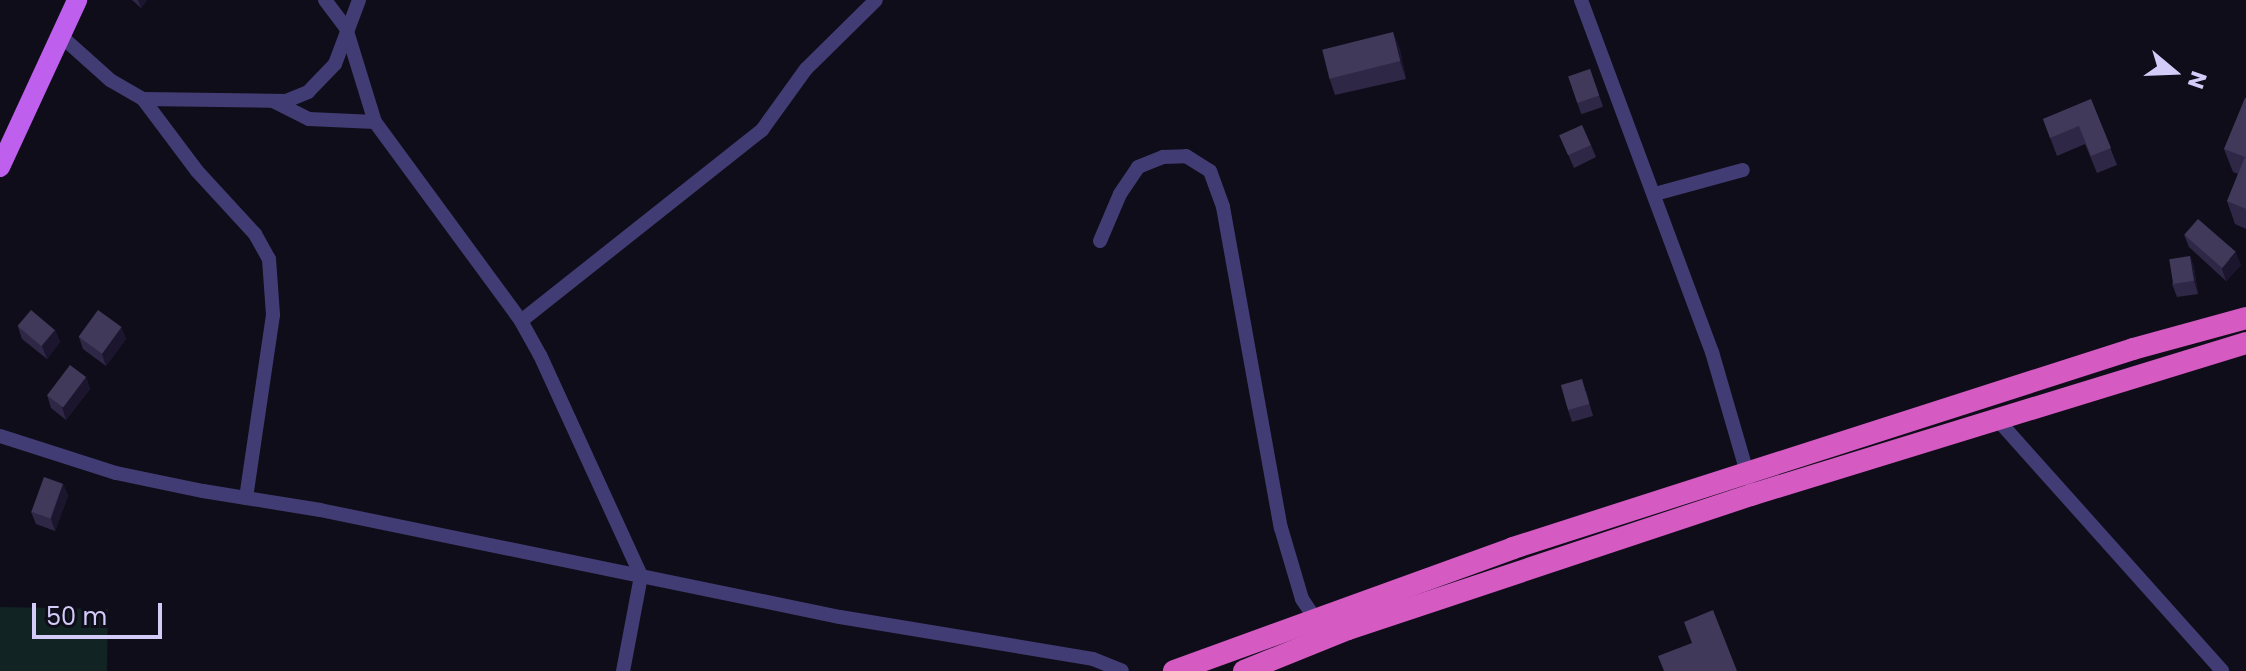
<!DOCTYPE html>
<style>
body{margin:0}
#map{position:relative;width:2246px;height:671px;overflow:hidden;background:#100d1a;font-family:Poppins,sans-serif}
div>[style]{position:absolute}
[style*='--x']{left:calc(var(--x)*1px);top:calc(var(--y)*1px);width:calc(var(--w)*1px);rotate:calc(var(--a)*1deg)}
.green>*{inset:0;background:#112323;transform-origin:0 0}
.minor>*{height:14px;margin:-7px;padding:0 7px;transform-origin:7px;border-radius:7px;background:#413d74}
.primary>*{height:20px;margin:-10px;padding:0 10px;transform-origin:10px;border-radius:10px;background:#be5fed}
.trunk>*{height:22px;margin:-11px;padding:0 11px;transform-origin:11px;border-radius:11px;background:#d55ac2}
.wall>*{inset:0;background:#2e2746;transform-origin:0 0}
.shaded-wall>*{inset:0;background:#1b152d}
.building>*{inset:0;background:#40395a;transform-origin:0 0}
span{translate:-50% -50%;white-space:nowrap;text-align:center;line-height:1.15;-webkit-text-stroke:7px #100d1a;paint-order:stroke}
.north{position:absolute;left:2134px;top:32px;width:80px;height:80px;-webkit-text-stroke:6px #100d1a;paint-order:stroke;rotate:109deg;font-size:22px;font-weight:700;line-height:32px;text-align:center;color:#d3ccf9}
.north::after{content:'';display:block;margin:auto;width:28px;height:36px;background:#d3ccf9;clip-path:polygon(50% 0,100% 100%,50% 72%,0 100%)}
.scale{position:absolute;left:32px;top:603px;width:130px;height:36px;box-sizing:border-box;border:4px solid #d3ccf9;border-top:0;padding-left:10px;font-size:24px;line-height:28px;white-space:nowrap;color:#d3ccf9;-webkit-text-stroke:6px #100d1a;paint-order:stroke}
</style>
<div id="map">
<div class="green">
<div style="left:0;top:607px;width:108px;height:64px;rotate:1deg"></div>
</div>
<div class="minor">
<div style="--x:325;--y:0;--w:35;--a:53"></div>
<div style="--x:346;--y:28;--w:98;--a:72.9"></div>
<div style="--x:375;--y:122;--w:247;--a:53.7"></div>
<div style="--x:521;--y:321;--w:39;--a:61"></div>
<div style="--x:540;--y:355;--w:243;--a:65.4"></div>
<div style="--x:641;--y:576;--w:97;--a:100.7"></div>
<div style="--x:1581;--y:0;--w:376;--a:69.6"></div>
<div style="--x:1712;--y:352;--w:132;--a:73.8"></div>
<div style="--x:61;--y:36;--w:66;--a:41.9"></div>
<div style="--x:110;--y:80;--w:38;--a:30"></div>
<div style="--x:143;--y:99;--w:90;--a:53.1"></div>
<div style="--x:197;--y:171;--w:86;--a:47.4"></div>
<div style="--x:255;--y:234;--w:29;--a:61"></div>
<div style="--x:269;--y:259;--w:56;--a:85.9"></div>
<div style="--x:273;--y:315;--w:185;--a:98.4"></div>
<div style="--x:143;--y:99;--w:143;--a:0.8"></div>
<div style="--x:286;--y:101;--w:24;--a:-22"></div>
<div style="--x:308;--y:92;--w:39;--a:-46"></div>
<div style="--x:335;--y:64;--w:68;--a:-69.4"></div>
<div style="--x:273;--y:101;--w:40;--a:26.6"></div>
<div style="--x:309;--y:119;--w:66;--a:2.6"></div>
<div style="--x:1655;--y:194;--w:91;--a:-15.3"></div>
<div style="--x:1100;--y:241;--w:51;--a:-66.9"></div>
<div style="--x:1120;--y:194;--w:32;--a:-56"></div>
<div style="--x:1138;--y:167;--w:27;--a:-22"></div>
<div style="--x:1163;--y:157;--w:23;--a:-2"></div>
<div style="--x:1186;--y:156;--w:28;--a:32"></div>
<div style="--x:1210;--y:171;--w:38;--a:70"></div>
<div style="--x:1223;--y:207;--w:326;--a:79.8"></div>
<div style="--x:1281;--y:528;--w:74;--a:73.5"></div>
<div style="--x:1302;--y:599;--w:23;--a:56"></div>
<div style="--x:521;--y:321;--w:308;--a:-38.4"></div>
<div style="--x:762;--y:130;--w:75;--a:-54.2"></div>
<div style="--x:806;--y:69;--w:98;--a:-44.6"></div>
<div style="--x:1997;--y:419;--w:338;--a:48.2"></div>
<div style="--x:0;--y:436;--w:122;--a:17.7"></div>
<div style="--x:116;--y:473;--w:89;--a:11.7"></div>
<div style="--x:203;--y:491;--w:119;--a:9.2"></div>
<div style="--x:320;--y:510;--w:531;--a:11.63"></div>
<div style="--x:840;--y:617;--w:256;--a:9.4"></div>
<div style="--x:1093;--y:659;--w:31;--a:22"></div>
</div>
<div class="primary">
<div style="--x:0;--y:167;--w:184;--a:-65.2"></div>
</div>
<div class="trunk">
<div style="--x:1174;--y:671;--w:361;--a:-19.9"></div>
<div style="--x:1513;--y:548;--w:651;--a:-17.79"></div>
<div style="--x:2133;--y:349;--w:117;--a:-15.3"></div>
<div style="--x:1244;--y:671;--w:112;--a:-22"></div>
<div style="--x:1348;--y:629;--w:425;--a:-18.4"></div>
<div style="--x:1751;--y:495;--w:518;--a:-17.07"></div>
</div>
<div class="wall">
<div style="clip-path:polygon(132px 0,147px 0,141px 8px)"></div>
<div style="clip-path:polygon(1393px 32px,1400px 50px,1406px 79px,1335px 95px,1329px 77px)"></div>
<div style="left:1590px;top:69px;width:40px;height:23px;rotate:71deg"></div>
<div style="clip-path:polygon(2246px 98px,2246px 229px,2235px 224px,2227px 201px,2238px 174px,2233px 172px,2224px 149px)"></div>
<div style="clip-path:polygon(2091px 99px,2117px 165px,2097px 173px,2085px 144px,2057px 156px,2043px 119px)"></div>
<div style="clip-path:polygon(1560px 136px,1591px 145px,1596px 157px,1574px 168px)"></div>
<div style="clip-path:polygon(2184px 235px,2241px 265px,2226px 281px,2189px 247px)"></div>
<div style="clip-path:polygon(2190px 256px,2194px 268px,2198px 294px,2177px 297px,2172px 284px)"></div>
<div style="clip-path:polygon(18px 327px,55px 330px,60px 342px,47px 359px,22px 339px)"></div>
<div style="clip-path:polygon(121px 327px,126px 339px,106px 366px,83px 349px,79px 337px)"></div>
<div style="clip-path:polygon(86px 377px,90px 389px,66px 420px,51px 408px,47px 395px)"></div>
<div style="clip-path:polygon(1586px 391px,1593px 416px,1572px 422px,1568px 410px)"></div>
<div style="clip-path:polygon(63px 484px,68px 496px,55px 531px,36px 524px,31px 512px)"></div>
</div>
<div class="shaded-wall">
<div style="clip-path:polygon(138px 0,147px 0,141px 8px)"></div>
<div style="clip-path:polygon(1393px 32px,1400px 50px,1406px 79px,1400px 61px)"></div>
<div style="clip-path:polygon(2236px 252px,2241px 265px,2226px 281px,2222px 269px)"></div>
<div style="clip-path:polygon(2190px 256px,2194px 268px,2198px 294px,2194px 281px)"></div>
<div style="clip-path:polygon(121px 327px,126px 339px,106px 366px,102px 354px)"></div>
<div style="clip-path:polygon(55px 330px,60px 342px,47px 359px,42px 346px)"></div>
<div style="clip-path:polygon(86px 377px,90px 389px,66px 420px,62px 407px)"></div>
<div style="clip-path:polygon(63px 484px,68px 496px,55px 531px,51px 519px)"></div>
</div>
<div class="building">
<div style="left:1393px;top:32px;width:30px;height:73px;rotate:76deg"></div>
<div style="left:1590px;top:69px;width:28px;height:23px;rotate:71deg"></div>
<div style="clip-path:polygon(2245px 98px,2246px 98px,2246px 209px,2227px 201px,2245px 157px,2224px 149px)"></div>
<div style="clip-path:polygon(2091px 99px,2111px 148px,2091px 156px,2079px 126px,2050px 138px,2043px 119px)"></div>
<div style="left:1582px;top:125px;width:22px;height:25px;rotate:66deg"></div>
<div style="left:2198px;top:219px;width:50px;height:21px;rotate:41deg"></div>
<div style="left:2190px;top:256px;width:25px;height:21px;rotate:81deg"></div>
<div style="left:31px;top:310px;width:31px;height:21px;rotate:40deg"></div>
<div style="left:98px;top:310px;width:29px;height:33px;rotate:36deg"></div>
<div style="left:70px;top:365px;width:20px;height:38px;rotate:37deg"></div>
<div style="left:1582px;top:379px;width:26px;height:22px;rotate:74deg"></div>
<div style="left:44px;top:477px;width:20px;height:37px;rotate:20deg"></div>
<div style="clip-path:polygon(1713px 610px,1737px 671px,1664px 671px,1658px 656px,1692px 643px,1684px 622px)"></div>
</div>
<div class="north">N</div>
<div class="scale">50 m</div>
</div>
